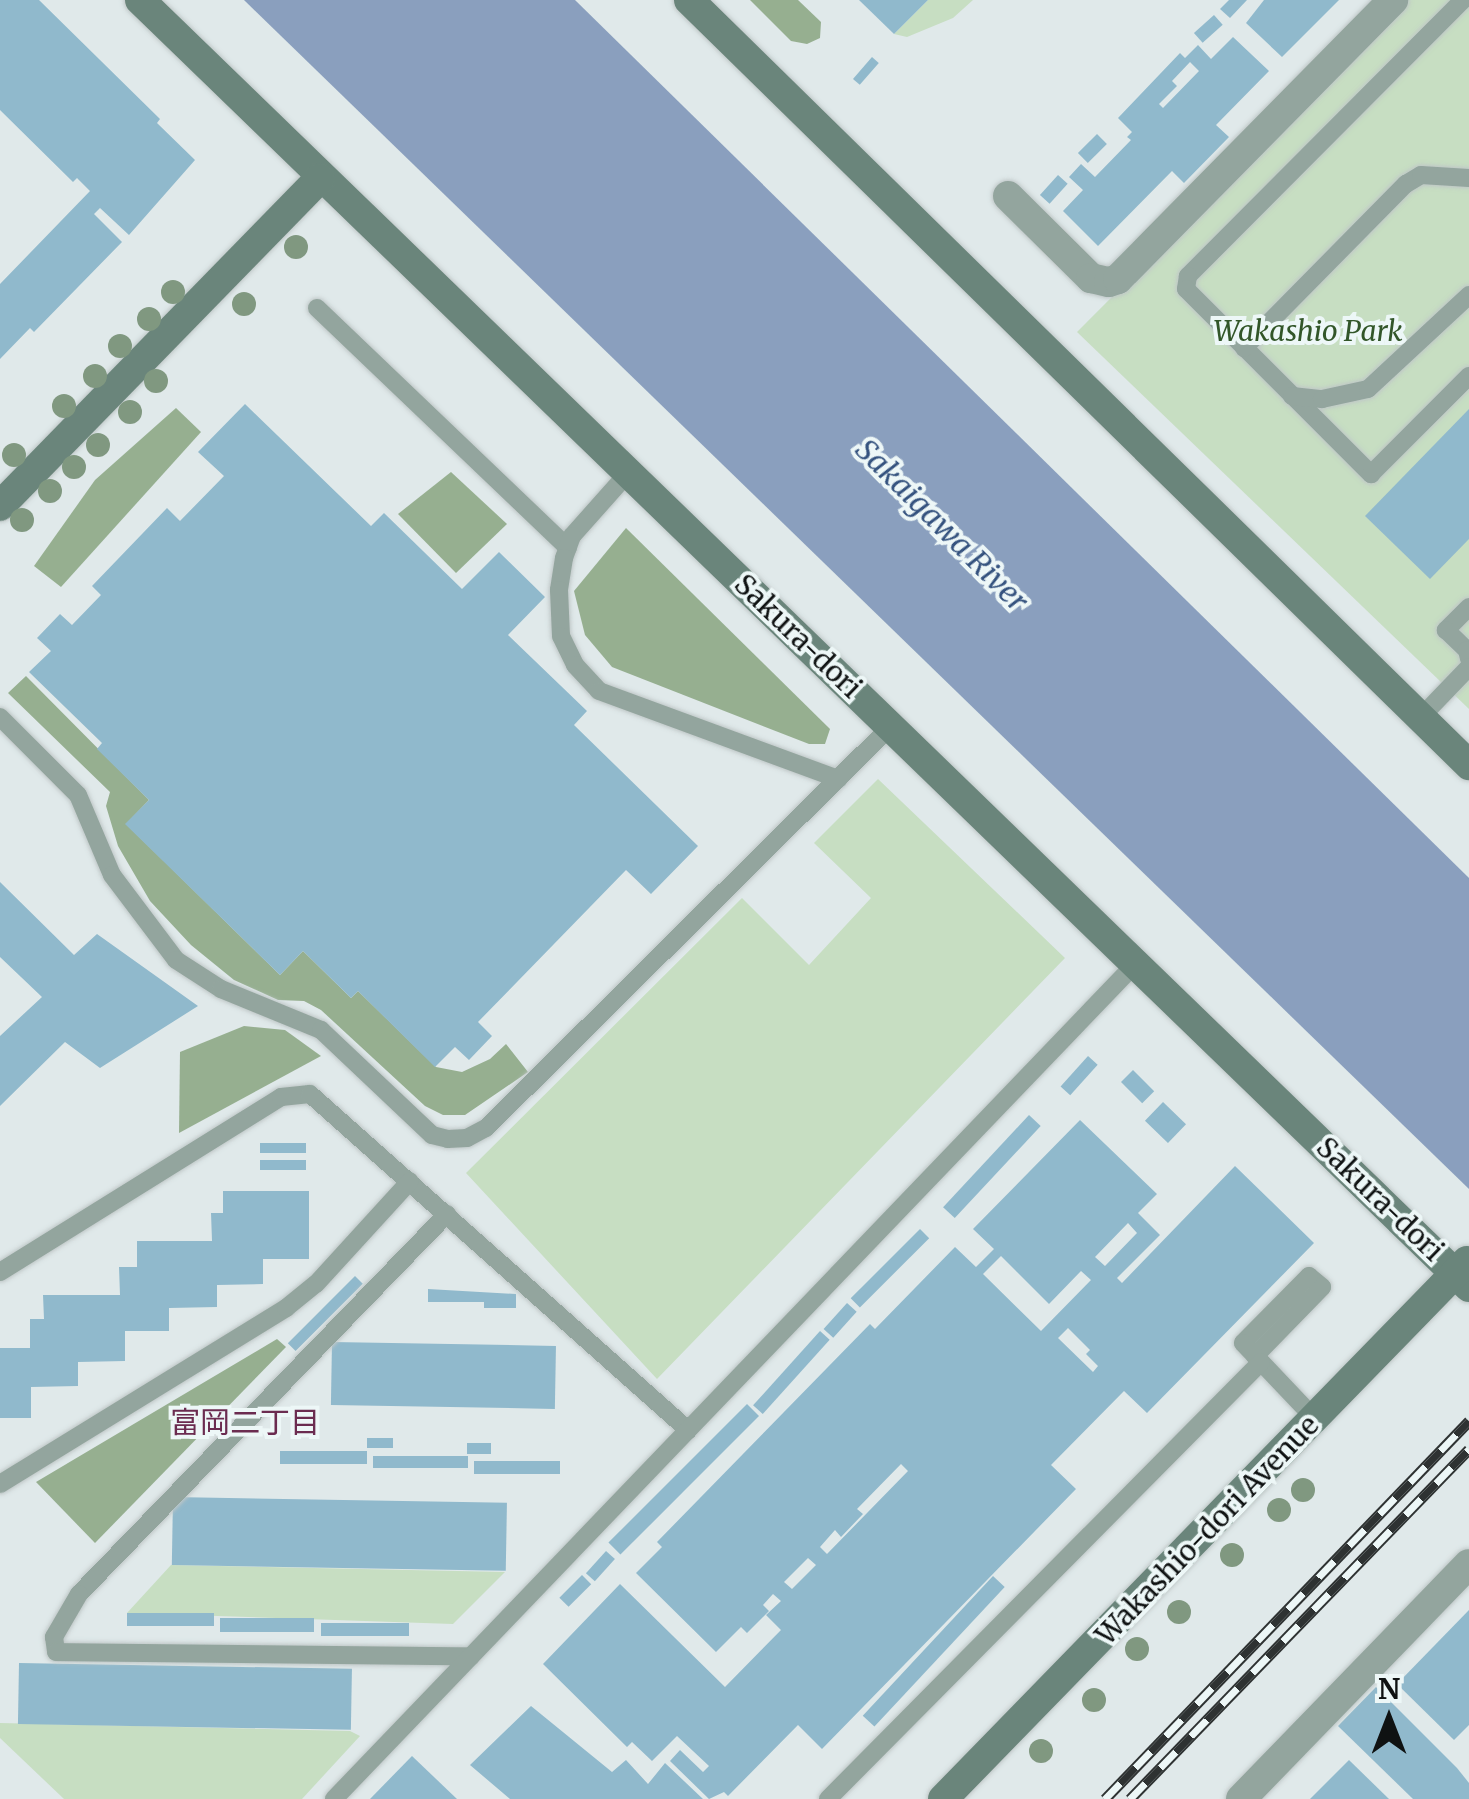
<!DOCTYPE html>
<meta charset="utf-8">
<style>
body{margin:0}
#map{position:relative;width:1469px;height:1799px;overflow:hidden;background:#e0e9ea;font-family:Merriweather,"Noto Sans JP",serif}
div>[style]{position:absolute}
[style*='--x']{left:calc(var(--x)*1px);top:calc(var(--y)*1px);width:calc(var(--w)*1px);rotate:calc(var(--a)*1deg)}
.green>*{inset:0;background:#c7dec2}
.forest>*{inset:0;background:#96af90}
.water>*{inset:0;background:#8a9fbe}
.building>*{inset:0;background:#90b9cc;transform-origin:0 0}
.roads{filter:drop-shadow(0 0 2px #bfc7c7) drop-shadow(0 0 2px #bfc7c7)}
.lane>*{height:18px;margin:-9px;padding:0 9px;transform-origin:9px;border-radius:9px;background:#93a59e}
.street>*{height:30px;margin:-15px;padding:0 15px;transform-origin:15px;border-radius:15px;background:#93a59e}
.secondary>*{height:30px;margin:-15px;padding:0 15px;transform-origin:15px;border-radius:15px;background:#6a857b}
.rail>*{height:11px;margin-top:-5.5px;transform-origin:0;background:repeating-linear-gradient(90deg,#edf7f7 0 22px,#2e3232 0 44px);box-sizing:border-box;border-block:2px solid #2e3232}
.trees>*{width:24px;height:24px;margin:-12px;border-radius:50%;background:#809880}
span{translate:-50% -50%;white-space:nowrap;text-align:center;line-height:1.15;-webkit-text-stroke:8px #edf7f7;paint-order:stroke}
.park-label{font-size:28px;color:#325629;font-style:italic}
.street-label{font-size:28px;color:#0f1212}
.water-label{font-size:30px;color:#34527e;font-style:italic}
.neighbourhood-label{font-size:30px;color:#6b2c50}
.north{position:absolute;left:1339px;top:1669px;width:100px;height:100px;-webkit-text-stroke:8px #edf7f7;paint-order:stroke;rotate:0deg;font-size:28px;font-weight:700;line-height:40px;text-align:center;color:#0f1212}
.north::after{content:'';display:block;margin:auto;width:35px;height:45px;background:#0f1212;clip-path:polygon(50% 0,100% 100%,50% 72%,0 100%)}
</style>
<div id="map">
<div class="green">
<div style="clip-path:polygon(928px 0,973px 0,953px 18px,907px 37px,894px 34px)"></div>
<div style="clip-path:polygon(1408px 0,1469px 0,1469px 709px,1077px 332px)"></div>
<div style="clip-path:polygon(878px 779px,1065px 958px,657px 1379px,466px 1173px,742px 898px,809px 965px,871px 898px,814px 843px)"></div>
<div style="clip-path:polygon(171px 1565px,505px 1572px,453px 1624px,127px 1613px)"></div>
<div style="clip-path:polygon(0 1723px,350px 1731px,360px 1736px,302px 1799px,64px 1799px,0 1738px)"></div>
</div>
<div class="forest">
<div style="clip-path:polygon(750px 0,798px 0,821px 22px,820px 38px,807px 44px,791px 41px)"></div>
<div style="clip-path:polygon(176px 408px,201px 432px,61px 587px,34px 566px,95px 480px)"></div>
<div style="clip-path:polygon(451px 472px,507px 524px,456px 573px,398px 514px)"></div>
<div style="clip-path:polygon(626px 528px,830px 729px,825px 744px,809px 744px,612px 667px,585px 635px,574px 591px)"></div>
<div style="clip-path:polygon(26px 676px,149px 800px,126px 824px,280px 975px,303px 951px,351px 998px,358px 991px,436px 1067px,462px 1072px,490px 1059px,506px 1044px,528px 1072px,465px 1115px,443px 1115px,425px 1106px,321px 1010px,304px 1001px,278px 1000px,234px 980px,191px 945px,150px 901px,118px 846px,106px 806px,110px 792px,8px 693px)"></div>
<div style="clip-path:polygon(244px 1026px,285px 1030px,321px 1056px,179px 1133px,180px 1052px)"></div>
<div style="clip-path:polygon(277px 1339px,286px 1347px,95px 1543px,36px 1482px)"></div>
</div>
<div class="water">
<div style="clip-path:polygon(244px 0,575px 0,1469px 878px,1469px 1189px)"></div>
</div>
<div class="building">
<div style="clip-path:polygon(0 0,39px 0,160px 119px,157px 123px,195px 160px,129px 235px,100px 208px,94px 214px,122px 242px,34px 332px,30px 328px,0 359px,0 284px,90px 191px,77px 178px,73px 182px,0 110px)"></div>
<div style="clip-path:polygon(859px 0,928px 0,894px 34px)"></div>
<div style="clip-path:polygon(1229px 0,1247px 0,1230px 18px,1220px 9px)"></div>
<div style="clip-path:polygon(1264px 0,1339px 0,1282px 57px,1246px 23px)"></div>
<div style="left:1214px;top:15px;width:13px;height:27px;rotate:48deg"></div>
<div style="clip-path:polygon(evenodd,1233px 37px,1269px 71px,1216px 125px,1229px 137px,1184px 183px,1172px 171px,1098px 246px,1063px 211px,1083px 190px,1069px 177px,1081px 164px,1095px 177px,1131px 140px,1127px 137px,1132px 132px,1118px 118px,1180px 53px,1185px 58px,1198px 45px,1211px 59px,1233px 37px,1190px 62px,1199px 71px,1163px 108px,1159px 104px,1177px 86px,1172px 81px,1190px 62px)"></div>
<div style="left:872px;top:57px;width:9px;height:29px;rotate:41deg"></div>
<div style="left:1097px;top:134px;width:14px;height:27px;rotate:45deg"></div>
<div style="left:1058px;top:175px;width:13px;height:27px;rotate:42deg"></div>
<div style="clip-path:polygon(245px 404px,371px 526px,384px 513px,462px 589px,499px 552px,545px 597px,508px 635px,587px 711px,574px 725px,698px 846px,651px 894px,626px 870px,478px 1022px,492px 1036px,469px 1060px,455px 1047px,435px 1067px,358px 991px,351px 998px,303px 951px,280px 975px,125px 824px,149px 800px,97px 749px,102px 743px,29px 672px,51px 651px,37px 638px,60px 614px,72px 625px,101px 595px,92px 586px,167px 508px,180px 521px,224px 476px,198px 452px)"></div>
<div style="clip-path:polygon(1469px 409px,1469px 539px,1430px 579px,1365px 516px)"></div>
<div style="clip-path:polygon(0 882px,74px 955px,97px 934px,198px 1006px,100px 1068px,65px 1042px,0 1106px,0 1036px,42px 997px,0 957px)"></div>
<div style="left:1088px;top:1056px;width:13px;height:41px;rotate:42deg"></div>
<div style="left:1133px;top:1070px;width:30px;height:17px;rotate:45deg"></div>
<div style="left:1163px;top:1102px;width:32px;height:26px;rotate:44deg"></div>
<div style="left:1029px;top:1115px;width:16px;height:126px;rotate:43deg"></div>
<div style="clip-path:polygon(evenodd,1080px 1120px,1157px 1194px,1138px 1213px,1160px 1235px,1117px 1278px,1122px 1283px,1235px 1166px,1314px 1243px,1147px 1413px,1124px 1391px,1051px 1465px,1076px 1489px,822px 1749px,798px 1725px,728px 1796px,724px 1792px,709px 1799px,670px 1761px,680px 1750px,703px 1772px,709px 1766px,677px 1736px,652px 1761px,632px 1742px,627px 1747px,543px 1664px,620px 1584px,725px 1687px,781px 1630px,766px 1615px,781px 1601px,773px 1594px,763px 1605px,769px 1611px,747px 1633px,741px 1627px,716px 1652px,636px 1573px,662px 1547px,657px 1542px,870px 1324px,875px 1329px,955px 1247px,976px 1267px,994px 1249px,973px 1229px,1080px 1120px,1128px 1223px,1137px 1233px,1105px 1266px,1095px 1257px,1128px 1223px,1080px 1120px,1001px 1256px,1049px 1304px,1081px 1271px,1091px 1280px,1041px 1331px,983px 1274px,1001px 1256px,1080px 1120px,1068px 1328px,1090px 1350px,1086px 1354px,1098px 1366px,1093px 1372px,1058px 1338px,1068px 1328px,1080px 1120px,901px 1464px,908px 1471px,827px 1554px,820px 1547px,835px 1530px,841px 1537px,863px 1514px,857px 1509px,901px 1464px,1080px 1120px,808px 1558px,816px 1565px,792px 1589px,784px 1582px,808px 1558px)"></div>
<div style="left:260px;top:1143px;width:46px;height:10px"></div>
<div style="left:260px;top:1160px;width:46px;height:10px"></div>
<div style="clip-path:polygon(223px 1191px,309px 1191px,309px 1259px,263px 1259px,263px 1284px,217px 1285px,217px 1307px,169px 1308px,169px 1331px,125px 1331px,125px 1361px,78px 1362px,78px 1386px,31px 1387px,31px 1418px,0 1418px,0 1348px,30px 1348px,30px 1319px,44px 1319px,43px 1295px,120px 1295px,119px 1267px,137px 1267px,137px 1241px,212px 1241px,211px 1213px,223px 1213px)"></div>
<div style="left:920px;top:1229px;width:13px;height:98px;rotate:45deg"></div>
<div style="left:355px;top:1276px;width:11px;height:95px;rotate:45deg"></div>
<div style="clip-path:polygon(428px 1289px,516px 1294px,516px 1308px,484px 1308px,484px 1302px,428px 1302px)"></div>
<div style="left:847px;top:1303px;width:13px;height:35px;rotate:42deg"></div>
<div style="left:820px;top:1331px;width:13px;height:100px;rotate:42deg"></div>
<div style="left:332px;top:1342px;width:224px;height:63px;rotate:1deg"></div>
<div style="left:747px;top:1404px;width:17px;height:196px;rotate:45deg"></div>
<div style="left:367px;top:1438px;width:26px;height:10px"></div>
<div style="left:467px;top:1443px;width:24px;height:11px"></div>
<div style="left:280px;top:1451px;width:87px;height:13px"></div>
<div style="left:468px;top:1456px;width:12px;height:95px;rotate:90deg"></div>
<div style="left:474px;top:1461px;width:86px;height:13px"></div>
<div style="left:173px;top:1497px;width:334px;height:68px;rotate:1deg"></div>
<div style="left:606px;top:1551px;width:12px;height:30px;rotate:42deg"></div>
<div style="left:582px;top:1575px;width:13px;height:32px;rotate:45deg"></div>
<div style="left:993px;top:1576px;width:16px;height:191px;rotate:43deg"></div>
<div style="clip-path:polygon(1469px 1610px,1469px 1725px,1454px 1740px,1397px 1684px)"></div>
<div style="left:127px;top:1613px;width:87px;height:13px"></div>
<div style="left:220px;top:1618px;width:94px;height:14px"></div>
<div style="left:321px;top:1623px;width:88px;height:13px"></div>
<div style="left:19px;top:1663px;width:333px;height:61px;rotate:1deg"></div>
<div style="clip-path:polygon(1376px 1687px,1457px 1768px,1469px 1783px,1469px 1799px,1413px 1799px,1338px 1726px)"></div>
<div style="clip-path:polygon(531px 1706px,612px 1772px,626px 1760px,648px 1784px,665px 1763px,703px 1799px,510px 1799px,470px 1765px)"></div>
<div style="clip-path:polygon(412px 1756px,457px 1799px,370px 1799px)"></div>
<div style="clip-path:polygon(1349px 1760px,1389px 1799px,1310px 1799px)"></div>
</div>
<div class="roads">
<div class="lane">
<div style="--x:1463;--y:0;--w:390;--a:134.9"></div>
<div style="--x:1188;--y:276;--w:13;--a:99"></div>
<div style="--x:1186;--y:289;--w:262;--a:45"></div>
<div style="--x:1371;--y:474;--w:139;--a:-45"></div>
<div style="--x:317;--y:308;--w:347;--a:43.7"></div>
<div style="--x:1244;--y:348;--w:231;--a:-45.4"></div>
<div style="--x:1406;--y:184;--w:17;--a:-31"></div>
<div style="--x:1421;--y:175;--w:48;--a:3.6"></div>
<div style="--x:1292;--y:396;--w:30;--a:6"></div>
<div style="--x:1322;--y:399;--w:47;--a:-12.3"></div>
<div style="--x:1368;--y:389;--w:138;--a:-42.9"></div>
<div style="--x:628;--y:473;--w:84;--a:131.6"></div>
<div style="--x:572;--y:536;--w:23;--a:110"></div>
<div style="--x:564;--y:558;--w:32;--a:99"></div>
<div style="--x:559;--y:590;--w:46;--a:87.5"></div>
<div style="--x:561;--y:636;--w:32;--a:64"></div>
<div style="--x:575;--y:665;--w:35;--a:47"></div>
<div style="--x:599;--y:691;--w:255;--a:20.2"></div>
<div style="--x:1469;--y:607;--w:33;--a:135"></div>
<div style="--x:1446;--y:630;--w:29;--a:44"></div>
<div style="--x:1467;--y:650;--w:9;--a:77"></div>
<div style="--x:0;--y:717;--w:110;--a:45"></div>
<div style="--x:78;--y:795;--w:87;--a:67"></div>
<div style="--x:112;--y:875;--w:106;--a:53"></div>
<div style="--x:176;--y:960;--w:54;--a:32.8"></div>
<div style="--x:221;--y:989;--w:108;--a:22.3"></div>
<div style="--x:321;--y:1030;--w:153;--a:43.4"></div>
<div style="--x:432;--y:1135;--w:16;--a:14"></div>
<div style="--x:448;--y:1139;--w:19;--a:-3"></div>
<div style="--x:467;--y:1138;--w:21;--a:-28"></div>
<div style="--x:486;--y:1128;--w:571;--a:-44.79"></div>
<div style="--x:1421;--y:717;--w:69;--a:-46.2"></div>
<div style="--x:447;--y:1214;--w:529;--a:134.08"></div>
<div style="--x:79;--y:1594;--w:50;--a:120.2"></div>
<div style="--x:54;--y:1637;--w:15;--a:82"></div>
<div style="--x:56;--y:1652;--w:415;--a:0.6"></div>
<div style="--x:0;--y:1272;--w:331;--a:-31.9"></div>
<div style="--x:281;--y:1097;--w:29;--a:-6"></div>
<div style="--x:310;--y:1094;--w:506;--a:41.63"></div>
<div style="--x:1255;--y:1356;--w:96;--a:-45.8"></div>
<div style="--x:1322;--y:1287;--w:17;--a:-140"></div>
<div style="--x:1309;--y:1276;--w:94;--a:134.6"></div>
<div style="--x:1243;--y:1343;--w:106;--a:46.5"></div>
<div style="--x:0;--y:1484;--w:336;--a:-31.6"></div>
<div style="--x:286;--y:1308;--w:38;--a:-39"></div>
<div style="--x:316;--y:1284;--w:139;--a:-47.6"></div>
<div style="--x:334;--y:1799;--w:1160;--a:-46.19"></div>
<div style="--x:828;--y:1799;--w:615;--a:-45.26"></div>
</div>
<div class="street">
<div style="--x:1008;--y:196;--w:117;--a:44.7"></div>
<div style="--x:1091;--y:278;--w:18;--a:13"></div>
<div style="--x:1109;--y:282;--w:9;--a:-18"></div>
<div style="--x:1118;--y:279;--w:392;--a:-45.4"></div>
<div style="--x:1241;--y:1799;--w:327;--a:-45.9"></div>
</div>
<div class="secondary">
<div style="--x:140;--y:0;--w:1850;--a:44.08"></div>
<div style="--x:689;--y:0;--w:1093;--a:44.44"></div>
<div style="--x:0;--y:506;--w:458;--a:-45.7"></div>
<div style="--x:943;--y:1799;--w:751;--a:-45.76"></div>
</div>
</div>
<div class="rail">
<div style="--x:1105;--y:1799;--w:525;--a:-46.08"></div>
<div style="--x:1130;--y:1799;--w:487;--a:-45.9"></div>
</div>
<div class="trees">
<div style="left:296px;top:247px"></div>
<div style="left:173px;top:292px"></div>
<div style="left:244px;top:304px"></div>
<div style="left:149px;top:319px"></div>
<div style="left:120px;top:346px"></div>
<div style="left:95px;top:376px"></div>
<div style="left:156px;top:381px"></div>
<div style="left:64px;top:406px"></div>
<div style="left:130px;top:412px"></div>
<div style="left:98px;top:445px"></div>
<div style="left:14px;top:455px"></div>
<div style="left:74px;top:467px"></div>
<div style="left:50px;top:491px"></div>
<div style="left:22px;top:520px"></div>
<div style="left:1303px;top:1490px"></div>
<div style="left:1279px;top:1510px"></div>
<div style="left:1232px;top:1555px"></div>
<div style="left:1179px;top:1612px"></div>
<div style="left:1137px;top:1649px"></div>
<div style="left:1094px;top:1700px"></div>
<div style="left:1041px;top:1751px"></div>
</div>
<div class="park-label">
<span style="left:1308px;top:331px">Wakashio Park</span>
</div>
<div class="street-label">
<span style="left:798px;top:636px;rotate:44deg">Sakura-dori</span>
<span style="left:1380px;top:1199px;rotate:44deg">Sakura-dori</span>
<span style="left:1207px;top:1530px;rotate:-46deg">Wakashio-dori Avenue</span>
</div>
<div class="water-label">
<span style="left:942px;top:525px;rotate:45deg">Sakaigawa River</span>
</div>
<div class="neighbourhood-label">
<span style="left:245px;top:1422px">富岡二丁目</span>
</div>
<div class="north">N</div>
</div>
